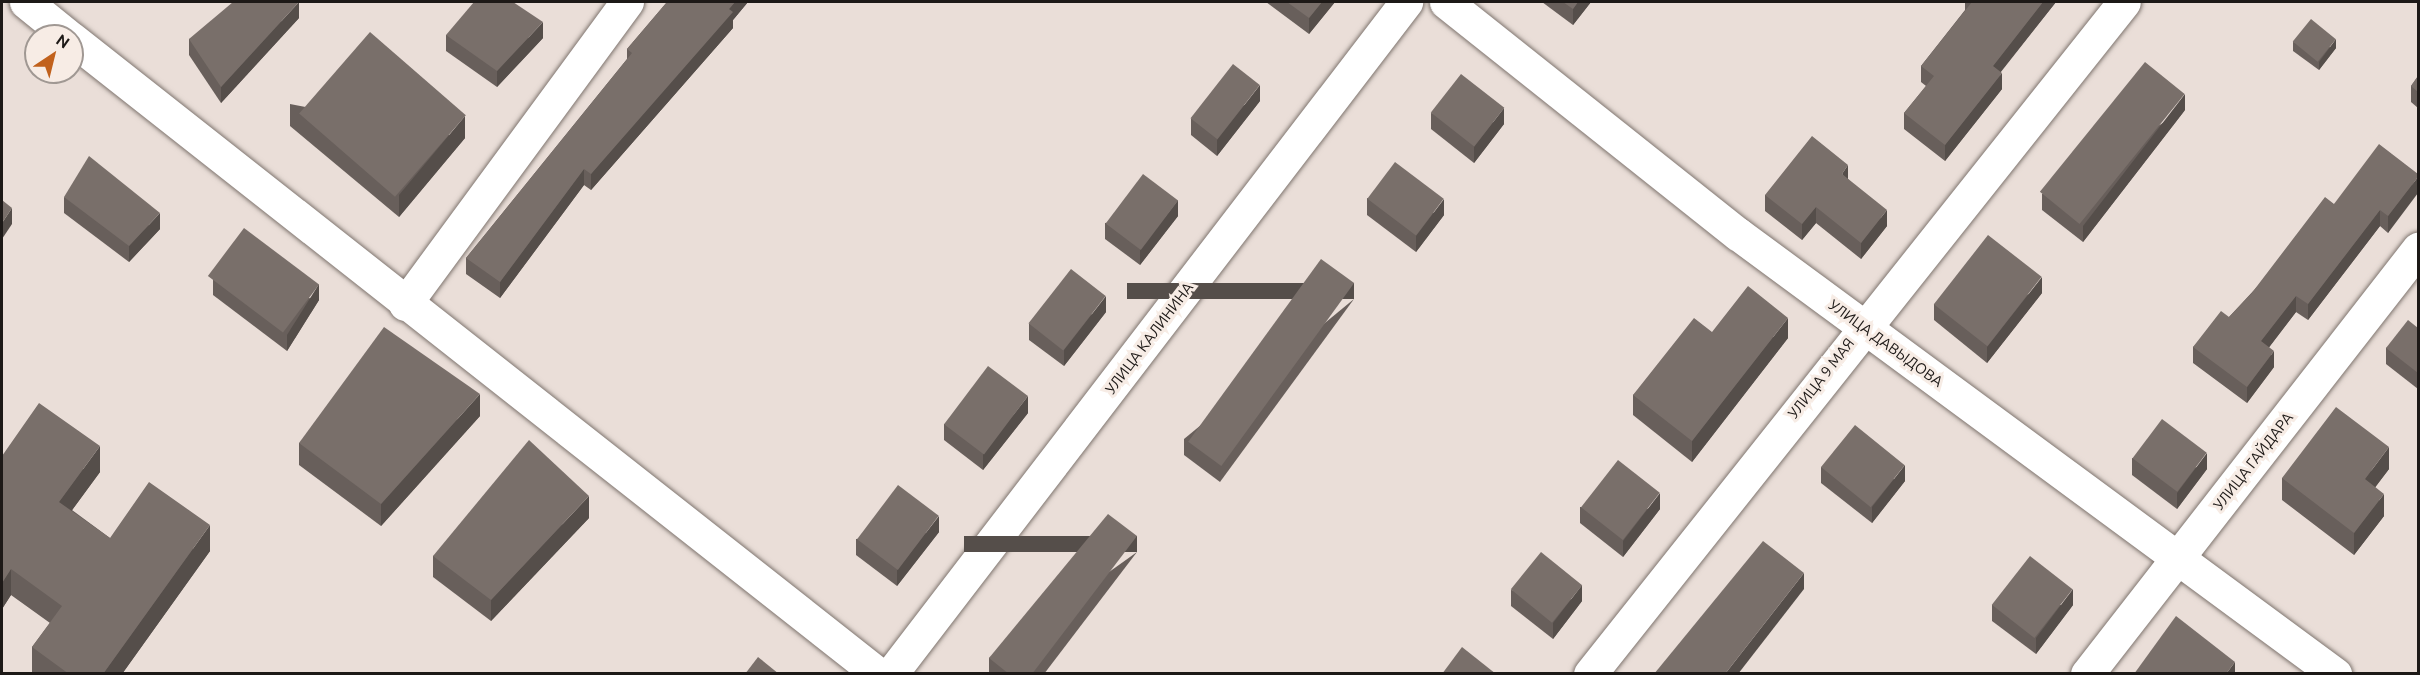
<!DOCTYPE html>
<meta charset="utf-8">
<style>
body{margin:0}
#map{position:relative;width:2420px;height:675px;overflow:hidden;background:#eaded8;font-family:Ubuntu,sans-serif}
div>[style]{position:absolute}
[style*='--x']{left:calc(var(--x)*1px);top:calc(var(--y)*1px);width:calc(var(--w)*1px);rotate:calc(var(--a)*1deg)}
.roads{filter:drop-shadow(0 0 2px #7f756f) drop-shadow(0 0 2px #7f756f)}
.minor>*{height:33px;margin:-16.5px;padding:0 16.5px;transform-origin:16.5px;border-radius:16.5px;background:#fff}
.tertiary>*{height:33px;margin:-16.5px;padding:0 16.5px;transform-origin:16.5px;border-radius:16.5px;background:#fff}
.wall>*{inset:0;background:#685f5b}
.shaded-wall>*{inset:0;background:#554e4a;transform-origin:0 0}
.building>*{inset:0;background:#796f6a;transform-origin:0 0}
span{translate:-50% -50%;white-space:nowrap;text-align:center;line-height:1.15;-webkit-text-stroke:6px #f7ece5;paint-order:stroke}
.street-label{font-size:15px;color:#1d1917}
.frame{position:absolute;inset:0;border:3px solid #1d1917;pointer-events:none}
.north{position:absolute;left:24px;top:24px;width:60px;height:60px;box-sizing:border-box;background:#f7ece5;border:2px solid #a09893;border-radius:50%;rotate:35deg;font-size:16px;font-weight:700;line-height:24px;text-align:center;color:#1d1917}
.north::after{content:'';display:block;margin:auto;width:21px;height:27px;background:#c1611c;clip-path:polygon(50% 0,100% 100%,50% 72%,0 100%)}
</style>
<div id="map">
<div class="roads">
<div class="minor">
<div style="--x:26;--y:2;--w:54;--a:39"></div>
<div style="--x:1446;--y:2;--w:373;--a:38.5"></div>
<div style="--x:1738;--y:234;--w:742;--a:36.39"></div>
<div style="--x:72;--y:39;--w:1026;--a:38.23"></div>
<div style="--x:405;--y:304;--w:375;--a:-53.7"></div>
<div style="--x:1590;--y:674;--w:858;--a:-51.53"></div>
<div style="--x:2087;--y:674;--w:539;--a:-52.09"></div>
</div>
<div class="tertiary">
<div style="--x:891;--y:674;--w:847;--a:-52.53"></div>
</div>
</div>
<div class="wall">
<div style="clip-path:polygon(667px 2px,748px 2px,733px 20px,733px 28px,591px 190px,584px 185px,500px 298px,466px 274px,466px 258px,627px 59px,627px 49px)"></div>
<div style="clip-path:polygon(1266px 2px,1335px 2px,1309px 34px)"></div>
<div style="clip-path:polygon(1542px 2px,1591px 2px,1573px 25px)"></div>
<div style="clip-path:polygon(1965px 2px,2056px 2px,2000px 72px,2002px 89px,1945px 161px,1904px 129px,1904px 113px,1926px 86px,1921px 82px,1921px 66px,1965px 10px)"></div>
<div style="clip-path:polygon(299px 18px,221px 103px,189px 55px,189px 39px)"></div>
<div style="clip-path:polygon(446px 35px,543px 38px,497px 87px,446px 51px)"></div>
<div style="clip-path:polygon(2293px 42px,2336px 48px,2319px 70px,2293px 51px)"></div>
<div style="clip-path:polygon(2418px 76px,2418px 108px,2411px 102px,2411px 86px)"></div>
<div style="clip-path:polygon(1260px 101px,1217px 156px,1191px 135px,1191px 119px)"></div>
<div style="clip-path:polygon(290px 104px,465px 138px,399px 217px,290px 126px)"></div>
<div style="clip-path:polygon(2185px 110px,2083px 242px,2042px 210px,2042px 194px)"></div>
<div style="clip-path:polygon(1431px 113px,1504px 124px,1474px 163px,1431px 129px)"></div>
<div style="clip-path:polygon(2418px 174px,2388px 233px,2380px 226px,2308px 320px,2296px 312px,2269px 347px,2274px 367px,2247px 403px,2193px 363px,2193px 347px,2229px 317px,2334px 204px)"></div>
<div style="clip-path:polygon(1848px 179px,1887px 226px,1861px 259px,1816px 223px,1802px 240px,1765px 211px,1765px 195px)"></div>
<div style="clip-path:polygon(64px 197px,160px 229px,129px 262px,64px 213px)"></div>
<div style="clip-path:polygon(1367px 198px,1444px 215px,1416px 252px,1367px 215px)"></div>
<div style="clip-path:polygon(1178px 216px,1140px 265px,1105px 239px,1105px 223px)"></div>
<div style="clip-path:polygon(213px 279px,319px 300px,287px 351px,213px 295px)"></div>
<div style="clip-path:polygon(2042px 293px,1987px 363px,1934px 320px,1934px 304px)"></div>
<div style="clip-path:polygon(1354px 299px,1220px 482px,1184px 455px,1184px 439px)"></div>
<div style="clip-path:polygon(1106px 312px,1064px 366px,1029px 340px,1029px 324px)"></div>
<div style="clip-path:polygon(2418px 328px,2418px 389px,2386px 364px,2386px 348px)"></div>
<div style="clip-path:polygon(1712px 332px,1788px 338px,1692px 462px,1633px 415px,1633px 395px)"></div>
<div style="clip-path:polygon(1028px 413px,983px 470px,944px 440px,944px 424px)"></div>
<div style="clip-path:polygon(480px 416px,381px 526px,299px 465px,299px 443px)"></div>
<div style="clip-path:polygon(2px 456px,100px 472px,72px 510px,110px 538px,210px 551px,122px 674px,34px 674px,32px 673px,32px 647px,50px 623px,11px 595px,2px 609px)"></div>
<div style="clip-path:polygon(2132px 458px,2207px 469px,2177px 509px,2132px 475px)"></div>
<div style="clip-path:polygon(1821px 467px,1905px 481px,1872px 523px,1821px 483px)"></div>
<div style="clip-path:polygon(2389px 469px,2375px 487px,2384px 516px,2354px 555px,2282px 500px,2282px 478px)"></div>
<div style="clip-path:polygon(1580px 507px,1660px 509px,1623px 557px,1580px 523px)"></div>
<div style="clip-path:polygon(589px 518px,491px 621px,433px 577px,433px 556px)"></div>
<div style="clip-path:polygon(939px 532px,897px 586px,856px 555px,856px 539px)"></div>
<div style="clip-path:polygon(1137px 552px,1044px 674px,989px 674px,989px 658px)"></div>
<div style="clip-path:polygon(1511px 590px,1582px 601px,1553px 639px,1511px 606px)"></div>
<div style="clip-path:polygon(1992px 605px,2073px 605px,2036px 654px,1992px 621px)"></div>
</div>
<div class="shaded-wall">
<div style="clip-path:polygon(299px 2px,299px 18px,221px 103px,221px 87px)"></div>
<div style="clip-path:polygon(735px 2px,748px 2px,733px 20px,733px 28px,591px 190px,591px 174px)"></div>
<div style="clip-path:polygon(1322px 2px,1335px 2px,1309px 34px,1309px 18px)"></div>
<div style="clip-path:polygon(1578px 2px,1591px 2px,1573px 25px,1573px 9px)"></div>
<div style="clip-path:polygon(2043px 2px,2056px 2px,1993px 82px,1993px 66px)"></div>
<div style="clip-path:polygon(543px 22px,543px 38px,497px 87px,497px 71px)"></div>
<div style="clip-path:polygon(2336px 39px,2336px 48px,2319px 70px,2319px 62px)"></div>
<div style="clip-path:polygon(2002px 73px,2002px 89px,1945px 161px,1945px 145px)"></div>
<div style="clip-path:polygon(1260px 85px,1260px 101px,1217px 156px,1217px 140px)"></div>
<div style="clip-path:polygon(2185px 94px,2185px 110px,2083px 242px,2083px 226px)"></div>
<div style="clip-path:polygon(1504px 108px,1504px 124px,1474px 163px,1474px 147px)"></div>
<div style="clip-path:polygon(465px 116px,465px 138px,399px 217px,399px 195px)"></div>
<div style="clip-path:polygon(1848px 165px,1848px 182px,1842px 174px)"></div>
<div style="clip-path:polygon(584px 169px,584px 185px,500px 298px,500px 282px)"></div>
<div style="clip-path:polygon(2418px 177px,2418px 193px,2388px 233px,2388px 216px)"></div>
<div style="clip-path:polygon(1444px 199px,1444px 215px,1416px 252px,1416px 236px)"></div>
<div style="clip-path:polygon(1178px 200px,1178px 216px,1140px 265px,1140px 249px)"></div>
<div style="clip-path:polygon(1816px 207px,1816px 223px,1802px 240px,1802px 224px)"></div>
<div style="clip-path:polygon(12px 208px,12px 224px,2px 239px,2px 223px)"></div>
<div style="clip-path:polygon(1887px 210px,1887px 226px,1861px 259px,1861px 243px)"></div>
<div style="clip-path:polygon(2380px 210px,2380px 226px,2308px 320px,2308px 304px)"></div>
<div style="clip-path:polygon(160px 213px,160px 229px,129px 262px,129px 246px)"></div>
<div style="clip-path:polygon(2042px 277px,2042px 293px,1987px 363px,1987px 347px)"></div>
<div style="left:1354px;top:283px;width:16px;height:227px;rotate:90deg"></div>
<div style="clip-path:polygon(319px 284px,319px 300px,287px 351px,287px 335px)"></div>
<div style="clip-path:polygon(1106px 296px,1106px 312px,1064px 366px,1064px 350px)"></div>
<div style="clip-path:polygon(2296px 296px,2296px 312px,2261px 358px,2261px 341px)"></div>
<div style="clip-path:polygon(1788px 318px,1788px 338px,1692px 462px,1692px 441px)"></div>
<div style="clip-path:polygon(2274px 351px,2274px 367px,2247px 403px,2247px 387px)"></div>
<div style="clip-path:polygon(480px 394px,480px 416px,381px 526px,381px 504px)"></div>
<div style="clip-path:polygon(1028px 396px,1028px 413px,983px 470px,983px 454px)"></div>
<div style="clip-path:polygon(100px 446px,100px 472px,59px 528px,59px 502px)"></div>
<div style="clip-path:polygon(2389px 447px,2389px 469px,2365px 501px,2365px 479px)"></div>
<div style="clip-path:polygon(2207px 453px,2207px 469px,2177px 509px,2177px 493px)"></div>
<div style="clip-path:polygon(1905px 465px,1905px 481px,1872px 523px,1872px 507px)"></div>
<div style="clip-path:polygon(1660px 493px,1660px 509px,1623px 557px,1623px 541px)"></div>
<div style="clip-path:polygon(2384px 494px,2384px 516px,2354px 555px,2354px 533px)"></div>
<div style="clip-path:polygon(589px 496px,589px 518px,491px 621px,491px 600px)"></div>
<div style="clip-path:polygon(939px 516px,939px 532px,897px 586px,897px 570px)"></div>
<div style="clip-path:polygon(210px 525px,210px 551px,122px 674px,103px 674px)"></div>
<div style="left:1137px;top:536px;width:16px;height:173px;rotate:90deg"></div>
<div style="clip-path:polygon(11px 569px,11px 595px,2px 609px,2px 583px)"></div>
<div style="clip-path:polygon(1804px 573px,1804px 589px,1738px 674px,1725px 674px)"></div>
<div style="clip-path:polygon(1582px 585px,1582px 601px,1553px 639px,1553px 623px)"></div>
<div style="clip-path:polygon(2073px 589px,2073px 605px,2036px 654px,2036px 638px)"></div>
<div style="clip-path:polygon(2235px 662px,2235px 674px,2226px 674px)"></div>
</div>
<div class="building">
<div style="clip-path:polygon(233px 2px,299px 2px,221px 87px,189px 39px)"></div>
<div style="clip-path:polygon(474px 2px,513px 2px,543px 22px,497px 71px,446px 35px)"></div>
<div style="clip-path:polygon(667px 2px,735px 2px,729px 9px,733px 12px,591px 174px,584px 169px,500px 282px,466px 258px,632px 53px,627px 49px)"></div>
<div style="clip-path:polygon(1287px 2px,1322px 2px,1309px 18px)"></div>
<div style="clip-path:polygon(1563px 2px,1578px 2px,1573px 9px)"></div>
<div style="clip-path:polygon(1972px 2px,2043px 2px,1993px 66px,2002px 73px,1945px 145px,1904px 113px,1934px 76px,1921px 66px)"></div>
<div style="left:2311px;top:19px;width:32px;height:29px;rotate:39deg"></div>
<div style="left:370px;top:32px;width:127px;height:108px;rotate:41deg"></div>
<div style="left:2145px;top:62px;width:51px;height:167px;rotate:39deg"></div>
<div style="left:1233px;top:64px;width:34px;height:69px;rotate:38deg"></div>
<div style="left:1461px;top:74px;width:55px;height:49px;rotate:38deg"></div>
<div style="clip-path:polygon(2418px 76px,2418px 92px,2411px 86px)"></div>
<div style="clip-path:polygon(1812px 136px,1848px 165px,1842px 174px,1887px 210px,1861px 243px,1816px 207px,1802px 224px,1765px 195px)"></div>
<div style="clip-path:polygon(2379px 144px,2418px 174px,2418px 177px,2388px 216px,2380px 210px,2308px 304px,2296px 296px,2261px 341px,2274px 351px,2247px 387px,2193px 347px,2221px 311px,2229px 317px,2251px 294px,2325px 197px,2334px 204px)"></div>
<div style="clip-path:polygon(89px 156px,160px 213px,129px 246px,64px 197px)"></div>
<div style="left:1395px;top:162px;width:61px;height:46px;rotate:37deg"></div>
<div style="left:1143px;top:174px;width:44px;height:62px;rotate:37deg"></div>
<div style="clip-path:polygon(2px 200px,12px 208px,2px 223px)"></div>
<div style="left:244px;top:228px;width:94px;height:60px;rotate:37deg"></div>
<div style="left:1988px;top:235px;width:68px;height:88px;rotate:38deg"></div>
<div style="left:1321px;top:259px;width:41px;height:226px;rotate:36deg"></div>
<div style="left:1071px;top:269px;width:44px;height:69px;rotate:38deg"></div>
<div style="clip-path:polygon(1748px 286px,1788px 318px,1692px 441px,1633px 395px,1694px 318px,1712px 332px)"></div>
<div style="clip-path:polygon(2408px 320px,2418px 328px,2418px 373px,2386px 348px)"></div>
<div style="clip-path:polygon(384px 327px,480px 394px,381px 504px,299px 443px)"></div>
<div style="left:988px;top:366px;width:50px;height:73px;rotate:37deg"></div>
<div style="clip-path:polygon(39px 403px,100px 446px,59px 502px,110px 538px,149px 482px,210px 525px,103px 674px,69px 674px,32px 647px,62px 606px,11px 569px,2px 583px,2px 456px)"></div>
<div style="clip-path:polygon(2336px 407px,2389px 447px,2365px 479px,2384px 494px,2354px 533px,2282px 478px)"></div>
<div style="left:2162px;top:419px;width:56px;height:49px;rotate:37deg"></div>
<div style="left:1855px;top:425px;width:64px;height:54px;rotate:39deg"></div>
<div style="clip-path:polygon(529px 440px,589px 496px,491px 600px,433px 556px)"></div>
<div style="left:1618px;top:460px;width:53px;height:60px;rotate:38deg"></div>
<div style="left:898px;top:485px;width:51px;height:68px;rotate:37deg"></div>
<div style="clip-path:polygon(1108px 514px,1137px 536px,1032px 674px,1009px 674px,989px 658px)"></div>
<div style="clip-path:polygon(1763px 541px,1804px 573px,1725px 674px,1654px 674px)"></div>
<div style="left:1541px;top:552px;width:53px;height:48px;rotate:39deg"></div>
<div style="left:2030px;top:556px;width:54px;height:62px;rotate:38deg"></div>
<div style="clip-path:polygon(2176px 616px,2235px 662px,2226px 674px,2134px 674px)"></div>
<div style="clip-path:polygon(1462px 647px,1496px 674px,1442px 674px)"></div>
<div style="clip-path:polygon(758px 657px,779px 674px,745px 674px)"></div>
</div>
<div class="street-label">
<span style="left:1149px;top:338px;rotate:-53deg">УЛИЦА КАЛИНИНА</span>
<span style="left:1886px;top:343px;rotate:36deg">УЛИЦА ДАВЫДОВА</span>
<span style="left:1821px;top:378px;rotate:-52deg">УЛИЦА 9 МАЯ</span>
<span style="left:2253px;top:461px;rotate:-52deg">УЛИЦА ГАЙДАРА</span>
</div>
<div class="frame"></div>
<div class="north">N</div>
</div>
